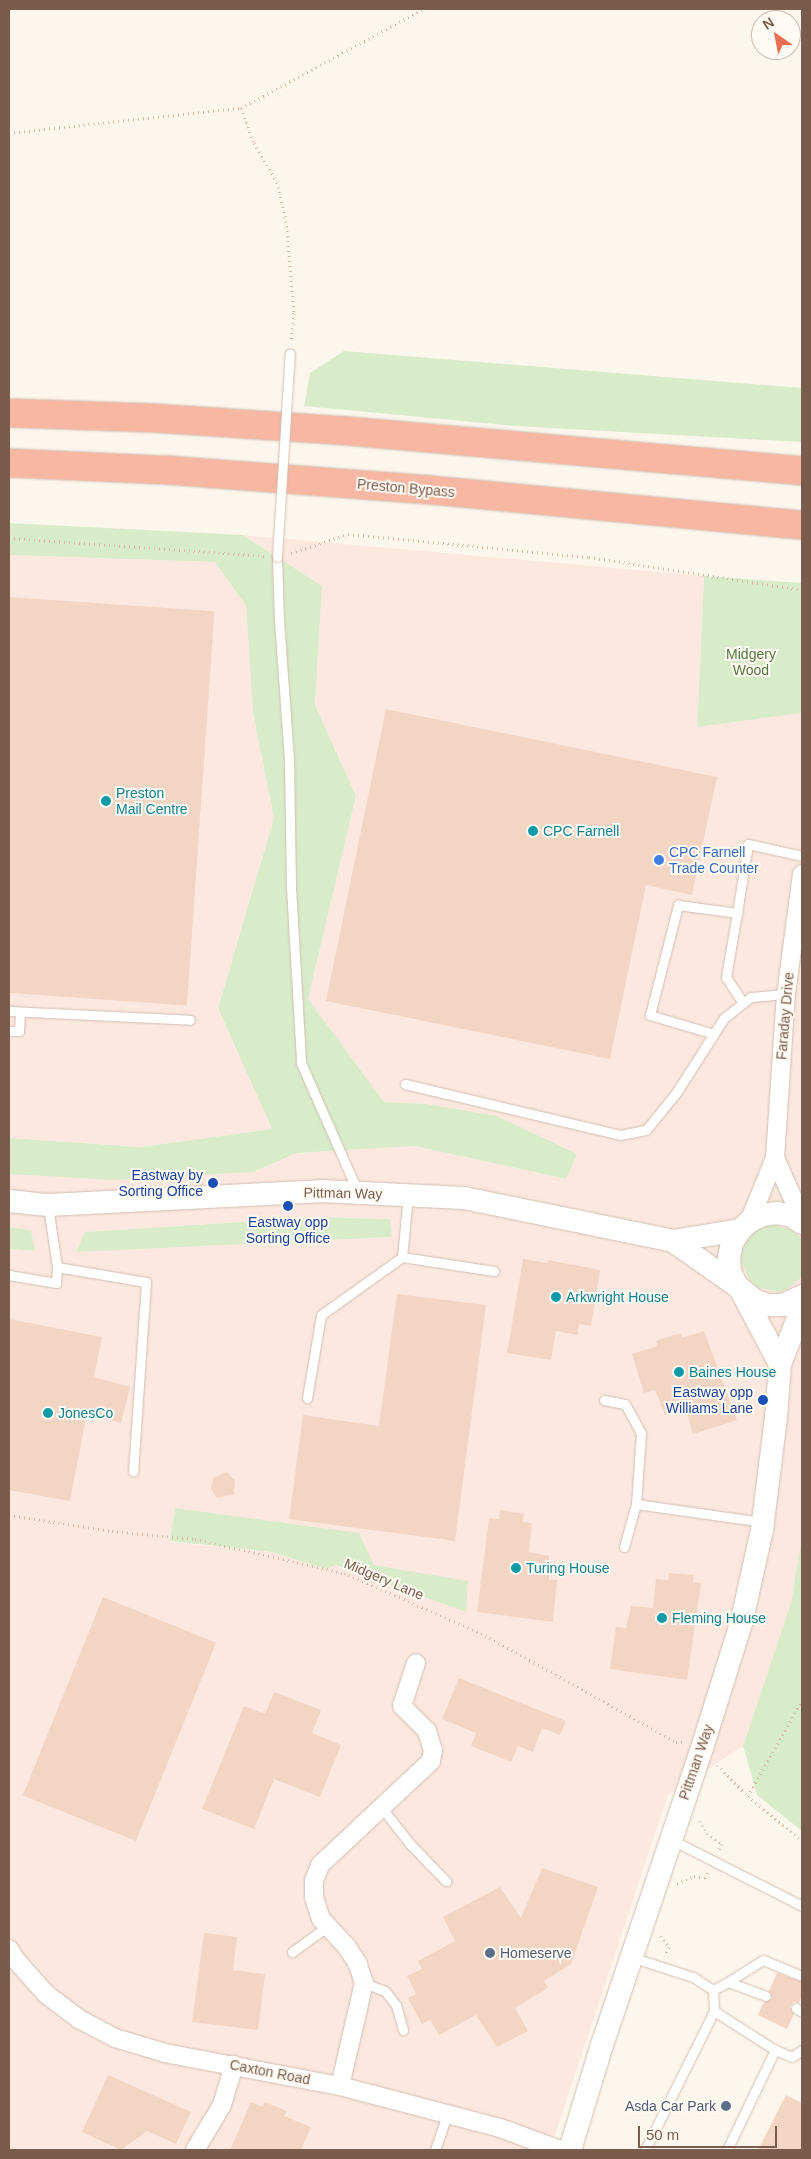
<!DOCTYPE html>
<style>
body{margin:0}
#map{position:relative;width:811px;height:2159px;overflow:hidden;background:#fdf6ec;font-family:Arial,sans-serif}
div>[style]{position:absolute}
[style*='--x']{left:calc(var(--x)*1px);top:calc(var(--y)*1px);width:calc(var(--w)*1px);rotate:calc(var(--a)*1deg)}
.commercial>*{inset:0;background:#fde8e0}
.green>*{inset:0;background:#d8ecc9}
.building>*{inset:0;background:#f3d5c3;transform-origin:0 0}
.path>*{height:3px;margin-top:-1.5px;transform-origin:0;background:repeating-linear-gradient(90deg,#d9b8a5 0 1px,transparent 0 5px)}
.roads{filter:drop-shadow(0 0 1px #d1beb0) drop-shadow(0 0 1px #d1beb0)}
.service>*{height:9px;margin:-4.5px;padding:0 4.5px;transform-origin:4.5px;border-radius:4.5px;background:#fff}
.minor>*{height:18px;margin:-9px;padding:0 9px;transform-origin:9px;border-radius:9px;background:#fff}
.tertiary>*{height:22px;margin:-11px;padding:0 11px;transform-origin:11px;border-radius:11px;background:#fff}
.motorway>*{height:28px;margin:-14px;padding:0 14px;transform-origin:14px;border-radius:14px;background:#f7b7a3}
.bridges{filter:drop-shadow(0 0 1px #d1beb0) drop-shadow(0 0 1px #d1beb0)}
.service-bridge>*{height:9px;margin:-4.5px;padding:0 4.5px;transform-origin:4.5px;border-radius:4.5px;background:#fff}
.dots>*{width:14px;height:14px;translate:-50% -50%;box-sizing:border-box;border:2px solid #fffaf3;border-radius:50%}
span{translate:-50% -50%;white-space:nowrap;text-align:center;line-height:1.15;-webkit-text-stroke:4px #fffaf3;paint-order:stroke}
.street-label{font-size:14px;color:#7a5c4d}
.park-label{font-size:14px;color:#537a41}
.culture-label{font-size:14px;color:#0d838f}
.left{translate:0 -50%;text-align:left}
.shop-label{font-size:14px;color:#366cbe}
.transit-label{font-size:14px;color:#164399}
.right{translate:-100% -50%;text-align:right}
.service-label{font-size:14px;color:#4e5e75}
.frame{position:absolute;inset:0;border:10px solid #7a5c4d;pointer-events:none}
.north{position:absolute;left:751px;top:10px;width:50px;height:50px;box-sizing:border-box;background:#fffaf3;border:1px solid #cabbb1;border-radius:50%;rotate:327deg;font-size:14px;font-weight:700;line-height:20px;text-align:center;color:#7a5c4d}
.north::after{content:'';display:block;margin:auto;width:18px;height:22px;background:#e76f51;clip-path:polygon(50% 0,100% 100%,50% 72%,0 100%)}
.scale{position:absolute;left:638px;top:2126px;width:139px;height:22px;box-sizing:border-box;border:2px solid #7a5c4d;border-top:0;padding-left:6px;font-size:15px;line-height:18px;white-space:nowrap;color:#7a5c4d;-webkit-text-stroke:4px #fffaf3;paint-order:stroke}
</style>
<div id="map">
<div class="commercial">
<div style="clip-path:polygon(evenodd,243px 535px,704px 576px,697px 726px,802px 713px,802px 1536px,791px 1603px,743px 1746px,668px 1795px,550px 2150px,9px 2150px,9px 1249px,34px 1251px,31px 1230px,9px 1227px,9px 1174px,253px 1172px,297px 1153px,415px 1146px,566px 1179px,426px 1104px,384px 1102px,308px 999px,356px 796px,315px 705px,322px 586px,243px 535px,317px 1217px,389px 1219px,392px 1237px,76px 1251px,85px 1232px,317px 1217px,243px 535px,175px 1508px,374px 1565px,460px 1580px,463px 1610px,336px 1565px,325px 1569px,272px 1552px,171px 1542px,175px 1508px)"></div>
<div style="clip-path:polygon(9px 555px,215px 562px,246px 606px,253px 713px,274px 818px,218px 1008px,272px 1129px,140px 1147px,9px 1138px)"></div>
</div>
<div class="green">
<div style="clip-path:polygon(344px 351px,802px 388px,802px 442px,515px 426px,304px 406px,310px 373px)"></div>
<div style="clip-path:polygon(9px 523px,243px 535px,322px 586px,315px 705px,356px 796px,308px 999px,384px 1102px,426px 1104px,497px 1116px,577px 1154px,566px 1179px,415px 1146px,297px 1153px,253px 1172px,112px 1180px,9px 1174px,9px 1138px,140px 1147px,272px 1129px,218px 1008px,274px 818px,253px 713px,246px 606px,215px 562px,9px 555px)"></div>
<div style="clip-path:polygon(704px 576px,802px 583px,802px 713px,697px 727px)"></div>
<div style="clip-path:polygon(317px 1217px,390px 1219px,392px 1237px,76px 1252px,85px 1232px)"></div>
<div style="clip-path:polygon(773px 1225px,793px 1230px,802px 1240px,802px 1277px,787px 1289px,777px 1292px,757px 1287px,749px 1280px,741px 1260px,742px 1250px,753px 1232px,763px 1227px)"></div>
<div style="clip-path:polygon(9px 1227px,31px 1230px,35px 1251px,9px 1249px)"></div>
<div style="clip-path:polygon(175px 1508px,359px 1533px,374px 1565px,468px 1581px,466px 1612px,336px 1565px,326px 1569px,272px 1552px,170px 1541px)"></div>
<div style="clip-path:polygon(802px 1536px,802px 1831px,757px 1795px,743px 1746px,791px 1603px)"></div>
</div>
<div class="building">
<div style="left:9px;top:597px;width:206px;height:395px;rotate:4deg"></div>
<div style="clip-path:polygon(386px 709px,717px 777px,692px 895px,646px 885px,610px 1059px,326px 1001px)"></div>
<div style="clip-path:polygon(523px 1259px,547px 1263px,548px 1260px,600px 1270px,591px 1326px,579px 1324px,578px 1335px,556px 1331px,551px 1360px,507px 1353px)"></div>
<div style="clip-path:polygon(397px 1294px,486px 1305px,455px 1541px,289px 1519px,303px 1415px,379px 1426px)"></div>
<div style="clip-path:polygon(9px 1319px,102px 1337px,94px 1377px,130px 1387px,121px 1423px,87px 1413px,70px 1501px,9px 1490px)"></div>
<div style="clip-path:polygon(704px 1331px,737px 1420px,693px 1434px,685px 1407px,665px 1415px,655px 1390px,644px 1393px,632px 1354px,658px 1346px,656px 1341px,681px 1333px,682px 1338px)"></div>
<div style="clip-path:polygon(227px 1472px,235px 1480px,234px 1494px,217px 1498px,211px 1489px,213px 1478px)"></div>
<div style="clip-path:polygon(500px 1510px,524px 1514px,523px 1522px,532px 1523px,529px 1552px,549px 1556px,549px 1580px,557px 1580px,553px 1622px,477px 1612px,489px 1518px,499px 1519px)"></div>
<div style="clip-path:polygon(669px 1573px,694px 1575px,693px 1582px,701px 1583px,687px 1680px,610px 1669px,616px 1627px,626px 1628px,631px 1606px,653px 1608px,656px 1579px,668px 1580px)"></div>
<div style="left:103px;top:1597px;width:122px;height:214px;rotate:22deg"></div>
<div style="clip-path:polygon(459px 1678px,566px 1721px,560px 1735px,542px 1728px,533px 1752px,518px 1746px,511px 1762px,471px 1746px,476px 1733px,442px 1719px)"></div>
<div style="clip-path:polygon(274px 1692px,321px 1710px,312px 1733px,341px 1745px,320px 1797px,274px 1779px,254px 1829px,202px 1809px,244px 1706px,265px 1714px)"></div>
<div style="clip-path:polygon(542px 1868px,598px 1887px,571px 1964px,544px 1981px,548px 1988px,515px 2008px,528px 2031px,497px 2047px,476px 2015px,439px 2035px,430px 2020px,422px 2024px,408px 1998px,416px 1994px,407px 1976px,422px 1969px,418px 1961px,455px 1941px,443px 1917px,500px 1887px,521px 1918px)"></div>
<div style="clip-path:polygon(204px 1933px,237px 1937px,233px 1970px,265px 1974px,258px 2030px,192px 2022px)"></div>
<div style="clip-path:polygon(777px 1973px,802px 1982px,802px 1995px,799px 2003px,794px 2002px,790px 2007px,794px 2014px,787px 2029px,758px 2015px,764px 2002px,772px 1999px,769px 1991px)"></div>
<div style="clip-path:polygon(108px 2075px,191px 2112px,176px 2144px,147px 2131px,121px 2150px,82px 2132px)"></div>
<div style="clip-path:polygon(786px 2095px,802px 2103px,802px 2150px,758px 2150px)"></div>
<div style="clip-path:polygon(251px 2102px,263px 2107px,265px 2102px,287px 2111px,284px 2116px,311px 2127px,301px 2150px,230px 2150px)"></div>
</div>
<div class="path">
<div style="--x:241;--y:108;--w:37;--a:70"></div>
<div style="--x:254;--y:143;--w:45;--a:59.5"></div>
<div style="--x:277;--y:182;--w:40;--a:77"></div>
<div style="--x:286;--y:221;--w:92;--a:85"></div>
<div style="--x:294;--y:313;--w:29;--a:96"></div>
<div style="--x:9;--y:133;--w:233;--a:-6.2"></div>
<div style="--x:241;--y:108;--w:207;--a:-28.5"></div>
<div style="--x:9;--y:538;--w:257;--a:4"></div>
<div style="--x:291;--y:553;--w:60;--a:-18.4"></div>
<div style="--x:348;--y:534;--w:242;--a:5.5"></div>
<div style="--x:589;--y:557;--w:216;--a:8.8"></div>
<div style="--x:9;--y:1515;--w:104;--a:8.8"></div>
<div style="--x:112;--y:1531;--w:83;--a:5.5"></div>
<div style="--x:195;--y:1539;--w:153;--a:12.9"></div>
<div style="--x:344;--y:1573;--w:150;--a:23.7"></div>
<div style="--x:481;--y:1633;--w:223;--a:29.2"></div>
<div style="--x:676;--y:1742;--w:8;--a:-7"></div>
<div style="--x:717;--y:1765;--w:44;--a:45"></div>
<div style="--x:748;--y:1796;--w:70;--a:39.8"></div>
<div style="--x:748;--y:1796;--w:110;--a:-60.6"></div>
<div style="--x:699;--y:1821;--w:14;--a:56"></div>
<div style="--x:707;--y:1833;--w:19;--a:36"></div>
<div style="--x:722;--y:1844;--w:6;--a:121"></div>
<div style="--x:677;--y:1884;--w:19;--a:-25"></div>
<div style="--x:694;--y:1876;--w:11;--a:10"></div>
<div style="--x:705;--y:1878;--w:6;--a:-59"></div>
<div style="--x:660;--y:1936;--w:14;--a:51"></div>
<div style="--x:669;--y:1947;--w:10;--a:114"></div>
</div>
<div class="roads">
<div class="service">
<div style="--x:277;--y:557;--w:63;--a:88.2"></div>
<div style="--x:279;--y:620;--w:140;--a:85.9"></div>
<div style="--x:289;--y:760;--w:127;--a:89.1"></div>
<div style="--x:291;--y:887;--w:176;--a:86.7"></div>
<div style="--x:301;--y:1063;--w:141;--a:66.2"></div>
<div style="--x:737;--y:913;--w:70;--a:-80.9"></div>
<div style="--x:748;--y:844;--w:55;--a:12.5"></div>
<div style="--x:9;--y:1011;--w:181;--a:2.8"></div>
<div style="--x:9;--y:1031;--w:10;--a:0"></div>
<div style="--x:19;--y:1031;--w:19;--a:-87"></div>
<div style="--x:714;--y:1034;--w:67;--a:-163.5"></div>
<div style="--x:650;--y:1015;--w:114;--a:-75.7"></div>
<div style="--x:678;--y:905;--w:60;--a:7.7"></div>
<div style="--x:737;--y:913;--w:65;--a:99.8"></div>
<div style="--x:726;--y:977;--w:31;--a:57"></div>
<div style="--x:405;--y:1084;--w:221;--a:13.3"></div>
<div style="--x:620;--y:1135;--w:26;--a:-11"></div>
<div style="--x:646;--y:1130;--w:48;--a:-51"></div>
<div style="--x:676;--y:1093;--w:89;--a:-57.4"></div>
<div style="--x:724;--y:1018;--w:34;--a:-38"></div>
<div style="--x:751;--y:997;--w:35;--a:-5"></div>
<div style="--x:408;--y:1195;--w:62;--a:95.5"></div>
<div style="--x:402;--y:1257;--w:93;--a:8.7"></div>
<div style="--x:57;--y:1267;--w:90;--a:9.6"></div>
<div style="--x:146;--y:1282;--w:190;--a:93.9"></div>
<div style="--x:9;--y:1275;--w:48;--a:9.7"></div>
<div style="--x:56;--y:1283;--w:16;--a:-86"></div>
<div style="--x:57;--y:1267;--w:62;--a:-98.4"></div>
<div style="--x:307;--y:1398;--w:84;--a:-80.4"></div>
<div style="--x:321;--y:1315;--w:100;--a:-35.6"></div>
<div style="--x:604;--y:1400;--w:21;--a:11"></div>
<div style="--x:625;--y:1404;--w:33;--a:61"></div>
<div style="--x:641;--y:1433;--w:71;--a:94"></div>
<div style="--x:636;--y:1504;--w:127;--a:8.1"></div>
<div style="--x:624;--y:1547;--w:45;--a:-74.4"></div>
<div style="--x:382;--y:1808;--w:46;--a:52.1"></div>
<div style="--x:410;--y:1844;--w:52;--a:45.8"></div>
<div style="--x:672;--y:1840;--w:146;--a:26.9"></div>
<div style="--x:292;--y:1952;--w:44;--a:-35.8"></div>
<div style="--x:631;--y:1957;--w:65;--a:17.9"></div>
<div style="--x:693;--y:1977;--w:24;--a:33"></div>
<div style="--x:713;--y:1990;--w:21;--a:87"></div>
<div style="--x:714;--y:2011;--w:155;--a:116.4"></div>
<div style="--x:728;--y:1982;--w:41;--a:-32.2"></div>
<div style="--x:763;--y:1960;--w:42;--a:22.3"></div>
<div style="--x:364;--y:1983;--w:22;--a:21"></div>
<div style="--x:385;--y:1991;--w:18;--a:52"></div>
<div style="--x:396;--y:2005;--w:26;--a:74"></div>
<div style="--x:713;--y:1990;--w:17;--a:-28"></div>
<div style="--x:728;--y:1982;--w:40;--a:20.2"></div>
<div style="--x:796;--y:2008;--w:7;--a:34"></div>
<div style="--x:714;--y:2011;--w:72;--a:32.6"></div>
<div style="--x:775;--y:2050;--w:18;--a:22"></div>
<div style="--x:792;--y:2057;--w:12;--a:-35"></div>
<div style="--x:435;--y:2150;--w:37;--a:-71"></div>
<div style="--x:727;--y:2150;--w:111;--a:-64.4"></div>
</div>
<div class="minor">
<div style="--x:775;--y:1158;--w:67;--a:66.1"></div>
<div style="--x:749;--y:1222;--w:69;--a:-67.9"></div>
<div style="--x:775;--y:1158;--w:164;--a:-86.2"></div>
<div style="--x:786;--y:994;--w:121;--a:-82.4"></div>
<div style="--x:9;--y:1949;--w:12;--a:59"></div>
<div style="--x:15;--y:1959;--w:47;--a:48.5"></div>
<div style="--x:46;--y:1994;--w:41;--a:37.1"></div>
<div style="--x:79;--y:2019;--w:41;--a:27.8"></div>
<div style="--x:115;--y:2038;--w:52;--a:16.7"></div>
<div style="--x:165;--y:2053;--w:178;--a:10.7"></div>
<div style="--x:340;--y:2086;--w:165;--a:14.7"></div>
<div style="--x:500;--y:2128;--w:64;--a:20.1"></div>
<div style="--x:340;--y:2086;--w:106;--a:-76.9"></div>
<div style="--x:364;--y:1983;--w:20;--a:-108"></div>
<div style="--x:358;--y:1964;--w:20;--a:-123"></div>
<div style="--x:347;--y:1947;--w:38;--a:-133"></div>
<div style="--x:321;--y:1919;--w:23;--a:-108"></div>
<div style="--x:314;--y:1897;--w:16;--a:-90"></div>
<div style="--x:314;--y:1881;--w:17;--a:-69"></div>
<div style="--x:320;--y:1865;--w:152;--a:-43.1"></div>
<div style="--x:431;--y:1761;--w:11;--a:-80"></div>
<div style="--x:433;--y:1750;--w:20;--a:-108"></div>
<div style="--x:427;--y:1731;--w:35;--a:-135"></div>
<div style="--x:402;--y:1706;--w:45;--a:-72"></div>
<div style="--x:195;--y:2150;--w:52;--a:-59"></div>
<div style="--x:222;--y:2105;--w:42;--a:-73.3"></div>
</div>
<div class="tertiary">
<div style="--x:9;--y:1201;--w:39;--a:6"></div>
<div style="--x:48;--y:1205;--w:273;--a:-2.9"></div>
<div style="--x:321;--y:1191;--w:143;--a:2.8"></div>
<div style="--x:464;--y:1198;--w:213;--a:11.6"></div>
<div style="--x:673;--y:1241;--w:68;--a:-9.3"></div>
<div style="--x:802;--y:1223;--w:12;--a:-145"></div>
<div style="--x:792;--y:1216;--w:15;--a:-169"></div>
<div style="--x:777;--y:1213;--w:15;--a:172"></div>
<div style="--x:762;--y:1215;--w:15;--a:152"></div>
<div style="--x:749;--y:1222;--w:12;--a:138"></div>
<div style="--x:740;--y:1230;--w:15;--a:122"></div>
<div style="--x:732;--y:1243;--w:14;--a:102"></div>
<div style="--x:729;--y:1257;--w:15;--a:86"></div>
<div style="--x:730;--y:1272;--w:16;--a:63"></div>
<div style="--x:737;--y:1286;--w:22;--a:39"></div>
<div style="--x:754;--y:1300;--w:15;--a:20"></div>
<div style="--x:768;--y:1305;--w:15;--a:0"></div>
<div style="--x:783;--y:1305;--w:21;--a:-25"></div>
<div style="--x:673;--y:1241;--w:78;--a:35.1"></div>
<div style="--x:742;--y:1292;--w:81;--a:62.2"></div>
<div style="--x:570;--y:2150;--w:110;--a:-73.1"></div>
<div style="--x:602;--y:2045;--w:313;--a:-71.4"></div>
<div style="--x:702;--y:1748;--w:134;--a:-72.6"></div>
<div style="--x:742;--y:1620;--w:92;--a:-77.5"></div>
<div style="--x:762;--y:1530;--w:113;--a:-82.9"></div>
<div style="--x:776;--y:1418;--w:54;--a:-85.8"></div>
<div style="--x:780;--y:1364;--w:60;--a:-68.6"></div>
</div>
<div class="motorway">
<div style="--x:9;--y:413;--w:144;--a:2"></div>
<div style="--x:153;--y:418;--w:194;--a:3.8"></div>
<div style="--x:347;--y:431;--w:457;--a:5"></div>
<div style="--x:9;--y:463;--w:157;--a:2.6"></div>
<div style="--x:166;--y:470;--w:265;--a:4.3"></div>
<div style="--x:430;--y:490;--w:374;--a:5.4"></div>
</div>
</div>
<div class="bridges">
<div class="service-bridge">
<div style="--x:277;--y:557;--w:204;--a:-86.4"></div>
</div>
</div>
<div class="dots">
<div style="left:106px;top:801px;background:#0f9aa8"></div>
<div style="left:533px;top:831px;background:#0f9aa8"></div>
<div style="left:659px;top:860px;background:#3f7fe0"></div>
<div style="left:213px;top:1183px;background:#1a4fb4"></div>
<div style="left:288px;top:1206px;background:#1a4fb4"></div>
<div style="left:556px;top:1297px;background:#0f9aa8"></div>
<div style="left:679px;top:1372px;background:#0f9aa8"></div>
<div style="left:763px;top:1400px;background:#1a4fb4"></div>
<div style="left:48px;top:1413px;background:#0f9aa8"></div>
<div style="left:516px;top:1568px;background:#0f9aa8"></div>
<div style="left:662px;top:1618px;background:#0f9aa8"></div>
<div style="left:490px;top:1953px;background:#5c6f8a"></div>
<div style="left:726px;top:2106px;background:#5c6f8a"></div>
</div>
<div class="street-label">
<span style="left:406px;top:488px;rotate:5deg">Preston Bypass</span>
<span style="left:785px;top:1016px;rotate:-85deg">Faraday Drive</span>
<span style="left:343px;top:1193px;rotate:1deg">Pittman Way</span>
<span style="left:384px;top:1579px;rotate:23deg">Midgery Lane</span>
<span style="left:696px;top:1762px;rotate:-71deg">Pittman Way</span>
<span style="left:270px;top:2072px;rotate:11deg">Caxton Road</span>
</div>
<div class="park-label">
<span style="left:751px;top:662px">Midgery<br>Wood</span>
</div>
<div class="culture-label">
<span class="left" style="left:116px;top:801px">Preston<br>Mail Centre</span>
<span class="left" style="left:543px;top:831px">CPC Farnell</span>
<span class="left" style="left:566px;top:1297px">Arkwright House</span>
<span class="left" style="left:689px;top:1372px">Baines House</span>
<span class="left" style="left:58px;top:1413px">JonesCo</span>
<span class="left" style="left:526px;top:1568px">Turing House</span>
<span class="left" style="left:672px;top:1618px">Fleming House</span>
</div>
<div class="shop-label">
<span class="left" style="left:669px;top:860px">CPC Farnell<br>Trade Counter</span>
</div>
<div class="transit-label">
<span class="right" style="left:203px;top:1183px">Eastway by<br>Sorting Office</span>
<span style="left:288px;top:1230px">Eastway opp<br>Sorting Office</span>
<span class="right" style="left:753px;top:1400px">Eastway opp<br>Williams Lane</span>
</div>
<div class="service-label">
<span class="left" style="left:500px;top:1953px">Homeserve</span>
<span class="right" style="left:716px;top:2106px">Asda Car Park</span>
</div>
<div class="frame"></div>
<div class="north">N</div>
<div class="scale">50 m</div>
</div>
